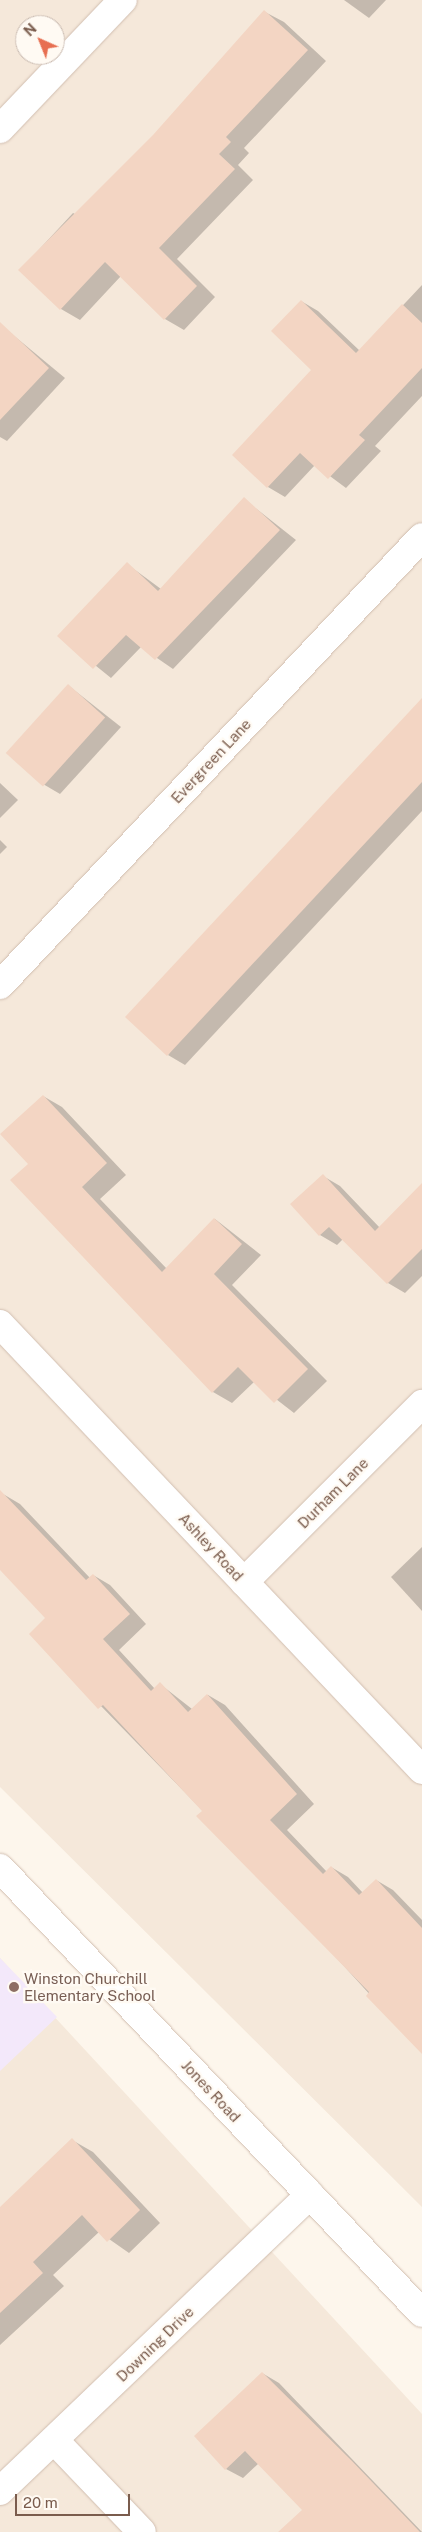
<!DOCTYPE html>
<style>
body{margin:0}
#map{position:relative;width:422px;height:2532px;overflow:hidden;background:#fdf6ec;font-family:"Public Sans",sans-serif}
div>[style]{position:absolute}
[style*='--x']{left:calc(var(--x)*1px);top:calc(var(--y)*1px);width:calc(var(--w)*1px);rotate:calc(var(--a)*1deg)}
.residential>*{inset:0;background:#f5e8da}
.education>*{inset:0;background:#f3e8fa}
.shadow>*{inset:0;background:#0003}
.building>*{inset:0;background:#f3d5c3;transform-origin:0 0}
.roads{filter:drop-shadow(0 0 1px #d1beb0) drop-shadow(0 0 1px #d1beb0)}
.minor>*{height:28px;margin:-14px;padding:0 14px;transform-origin:14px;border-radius:14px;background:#fff}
.dots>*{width:14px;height:14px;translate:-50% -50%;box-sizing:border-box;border:2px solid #fffaf3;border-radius:50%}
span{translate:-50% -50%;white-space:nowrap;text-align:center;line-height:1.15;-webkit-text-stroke:4.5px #fffaf3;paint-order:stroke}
.street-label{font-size:15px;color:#7a5c4d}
.education-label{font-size:15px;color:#785e54}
.left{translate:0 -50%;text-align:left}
.north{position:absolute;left:15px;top:15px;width:50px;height:50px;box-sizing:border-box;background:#fffaf3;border:1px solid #cabbb1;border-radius:50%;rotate:316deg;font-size:14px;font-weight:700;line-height:20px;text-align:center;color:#7a5c4d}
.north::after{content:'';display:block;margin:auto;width:18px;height:22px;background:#e76f51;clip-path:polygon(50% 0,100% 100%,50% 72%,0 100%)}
.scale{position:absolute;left:15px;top:2494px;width:115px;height:22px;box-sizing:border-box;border:2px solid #7a5c4d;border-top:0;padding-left:6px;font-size:15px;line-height:18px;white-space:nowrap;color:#7a5c4d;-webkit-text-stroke:4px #fffaf3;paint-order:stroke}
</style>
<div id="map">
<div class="residential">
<div style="clip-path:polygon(evenodd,0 0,422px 0,422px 2207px,0 1787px,0 0,25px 25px,55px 25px,55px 55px,25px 55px,25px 25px)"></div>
<div style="clip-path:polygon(0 1958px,422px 2414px,422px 2532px,0 2532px)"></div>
</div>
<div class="education">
<div style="clip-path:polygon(0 1958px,57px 2017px,0 2071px)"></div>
</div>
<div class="shadow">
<div style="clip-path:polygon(344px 0,386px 0,369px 18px)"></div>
<div style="clip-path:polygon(265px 12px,284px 22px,326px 61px,244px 148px,249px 153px,238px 165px,253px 180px,177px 259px,215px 297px,184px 330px,165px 319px,121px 276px,80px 320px,61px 309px,20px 270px,73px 213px,81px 217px)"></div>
<div style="clip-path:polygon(422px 285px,422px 396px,375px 446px,381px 451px,346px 488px,315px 465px,285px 497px,268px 487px,234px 455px,313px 370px,301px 301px,318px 311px,360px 351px)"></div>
<div style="clip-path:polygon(7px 330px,65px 378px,7px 441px,0 437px,0 337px)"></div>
<div style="clip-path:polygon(244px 499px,296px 540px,173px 669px,141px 647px,111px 678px,59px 636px,127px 564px,161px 589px)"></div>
<div style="clip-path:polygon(69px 686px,121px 727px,60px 794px,43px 784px)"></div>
<div style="clip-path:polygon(422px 699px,422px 811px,185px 1065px,168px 1055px)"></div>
<div style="clip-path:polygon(0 783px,18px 800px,0 818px)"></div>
<div style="clip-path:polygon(0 840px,7px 847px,0 854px)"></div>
<div style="clip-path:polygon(43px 1096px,62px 1107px,126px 1175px,100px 1199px,167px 1269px,215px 1219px,261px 1255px,232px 1285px,327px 1381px,294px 1413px,254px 1382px,232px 1403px,213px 1392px,30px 1164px)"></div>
<div style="clip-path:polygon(323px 1176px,340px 1186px,380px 1228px,422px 1185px,422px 1276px,405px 1293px,388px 1283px,343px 1239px,337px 1245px,320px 1235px)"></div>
<div style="clip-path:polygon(3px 1494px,20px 1504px,90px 1578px,93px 1575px,110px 1585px,146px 1624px,119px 1650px,155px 1689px,160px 1684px,192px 1709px,208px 1695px,225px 1705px,314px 1804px,287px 1830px,327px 1872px,331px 1867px,348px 1877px,363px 1893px,376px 1880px,393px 1890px,422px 1920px,422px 2052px,203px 1811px,31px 1634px,47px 1618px,0 1568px)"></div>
<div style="clip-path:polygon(422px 1547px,422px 1611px,391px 1577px)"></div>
<div style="clip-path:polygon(72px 2140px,93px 2152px,160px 2223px,129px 2253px,99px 2232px,53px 2275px,64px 2286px,0 2345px,0 2217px)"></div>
<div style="clip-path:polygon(262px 2373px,279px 2383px,422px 2532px,295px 2532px,304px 2510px,259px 2463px,243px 2478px,226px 2469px)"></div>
</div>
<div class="building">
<div style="clip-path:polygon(264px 10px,308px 50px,226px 137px,231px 142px,219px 154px,235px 169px,159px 248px,197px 286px,164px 320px,105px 262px,60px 310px,18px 270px,153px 135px)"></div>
<div style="clip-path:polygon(301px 300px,356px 353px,402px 304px,422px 323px,422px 368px,359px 435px,365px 440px,328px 479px,300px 453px,267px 488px,232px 455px,311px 370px,271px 331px)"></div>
<div style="clip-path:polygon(0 322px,49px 368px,0 420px)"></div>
<div style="clip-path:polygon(244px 497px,280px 530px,155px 660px,126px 635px,93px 669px,57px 636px,127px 562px,158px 591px)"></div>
<div style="left:68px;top:684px;width:50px;height:93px;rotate:42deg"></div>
<div style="clip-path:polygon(422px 698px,422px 782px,167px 1056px,125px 1017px)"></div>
<div style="clip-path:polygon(43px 1095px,107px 1163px,82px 1187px,162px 1272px,214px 1218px,242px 1244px,214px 1274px,308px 1369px,274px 1403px,238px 1367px,212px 1393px,10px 1180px,28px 1164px,0 1134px)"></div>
<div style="clip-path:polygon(323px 1174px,375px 1231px,422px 1183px,422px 1249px,387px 1284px,329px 1227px,319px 1236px,290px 1204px)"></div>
<div style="clip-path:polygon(0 1490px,86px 1580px,93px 1574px,130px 1614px,103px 1639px,151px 1691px,160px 1682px,188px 1712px,207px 1694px,297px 1794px,270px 1820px,323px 1874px,331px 1866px,359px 1895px,376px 1879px,422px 1928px,422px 2054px,366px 1996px,369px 1992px,196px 1816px,202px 1811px,103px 1705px,98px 1709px,29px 1634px,45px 1618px,0 1570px)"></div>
<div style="clip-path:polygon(72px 2138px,140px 2210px,107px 2242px,82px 2215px,33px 2262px,43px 2273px,0 2313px,0 2207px)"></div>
<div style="clip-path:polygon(262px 2372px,352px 2461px,420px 2532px,278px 2532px,302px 2510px,245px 2451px,225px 2470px,194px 2436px)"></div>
</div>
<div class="roads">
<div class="minor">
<div style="--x:0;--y:129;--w:178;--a:-46.4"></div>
<div style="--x:0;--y:985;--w:615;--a:-46.71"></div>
<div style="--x:0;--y:1324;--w:614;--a:46.58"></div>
<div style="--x:244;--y:1582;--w:252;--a:-45"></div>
<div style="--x:0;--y:1868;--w:613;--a:46.52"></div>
<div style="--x:54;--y:2440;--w:127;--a:46.3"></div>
<div style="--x:0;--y:2491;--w:429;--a:-43.7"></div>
</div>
</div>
<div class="dots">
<div style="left:14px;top:1987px;background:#8d6e63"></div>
</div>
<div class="street-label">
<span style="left:211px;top:761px;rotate:-47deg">Evergreen Lane</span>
<span style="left:333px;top:1493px;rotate:-45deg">Durham Lane</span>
<span style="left:211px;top:1547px;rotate:47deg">Ashley Road</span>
<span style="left:211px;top:2091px;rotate:47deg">Jones Road</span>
<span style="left:155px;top:2344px;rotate:-44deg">Downing Drive</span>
</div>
<div class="education-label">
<span class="left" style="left:24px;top:1987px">Winston Churchill<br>Elementary School</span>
</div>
<div class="north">N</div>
<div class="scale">20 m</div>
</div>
